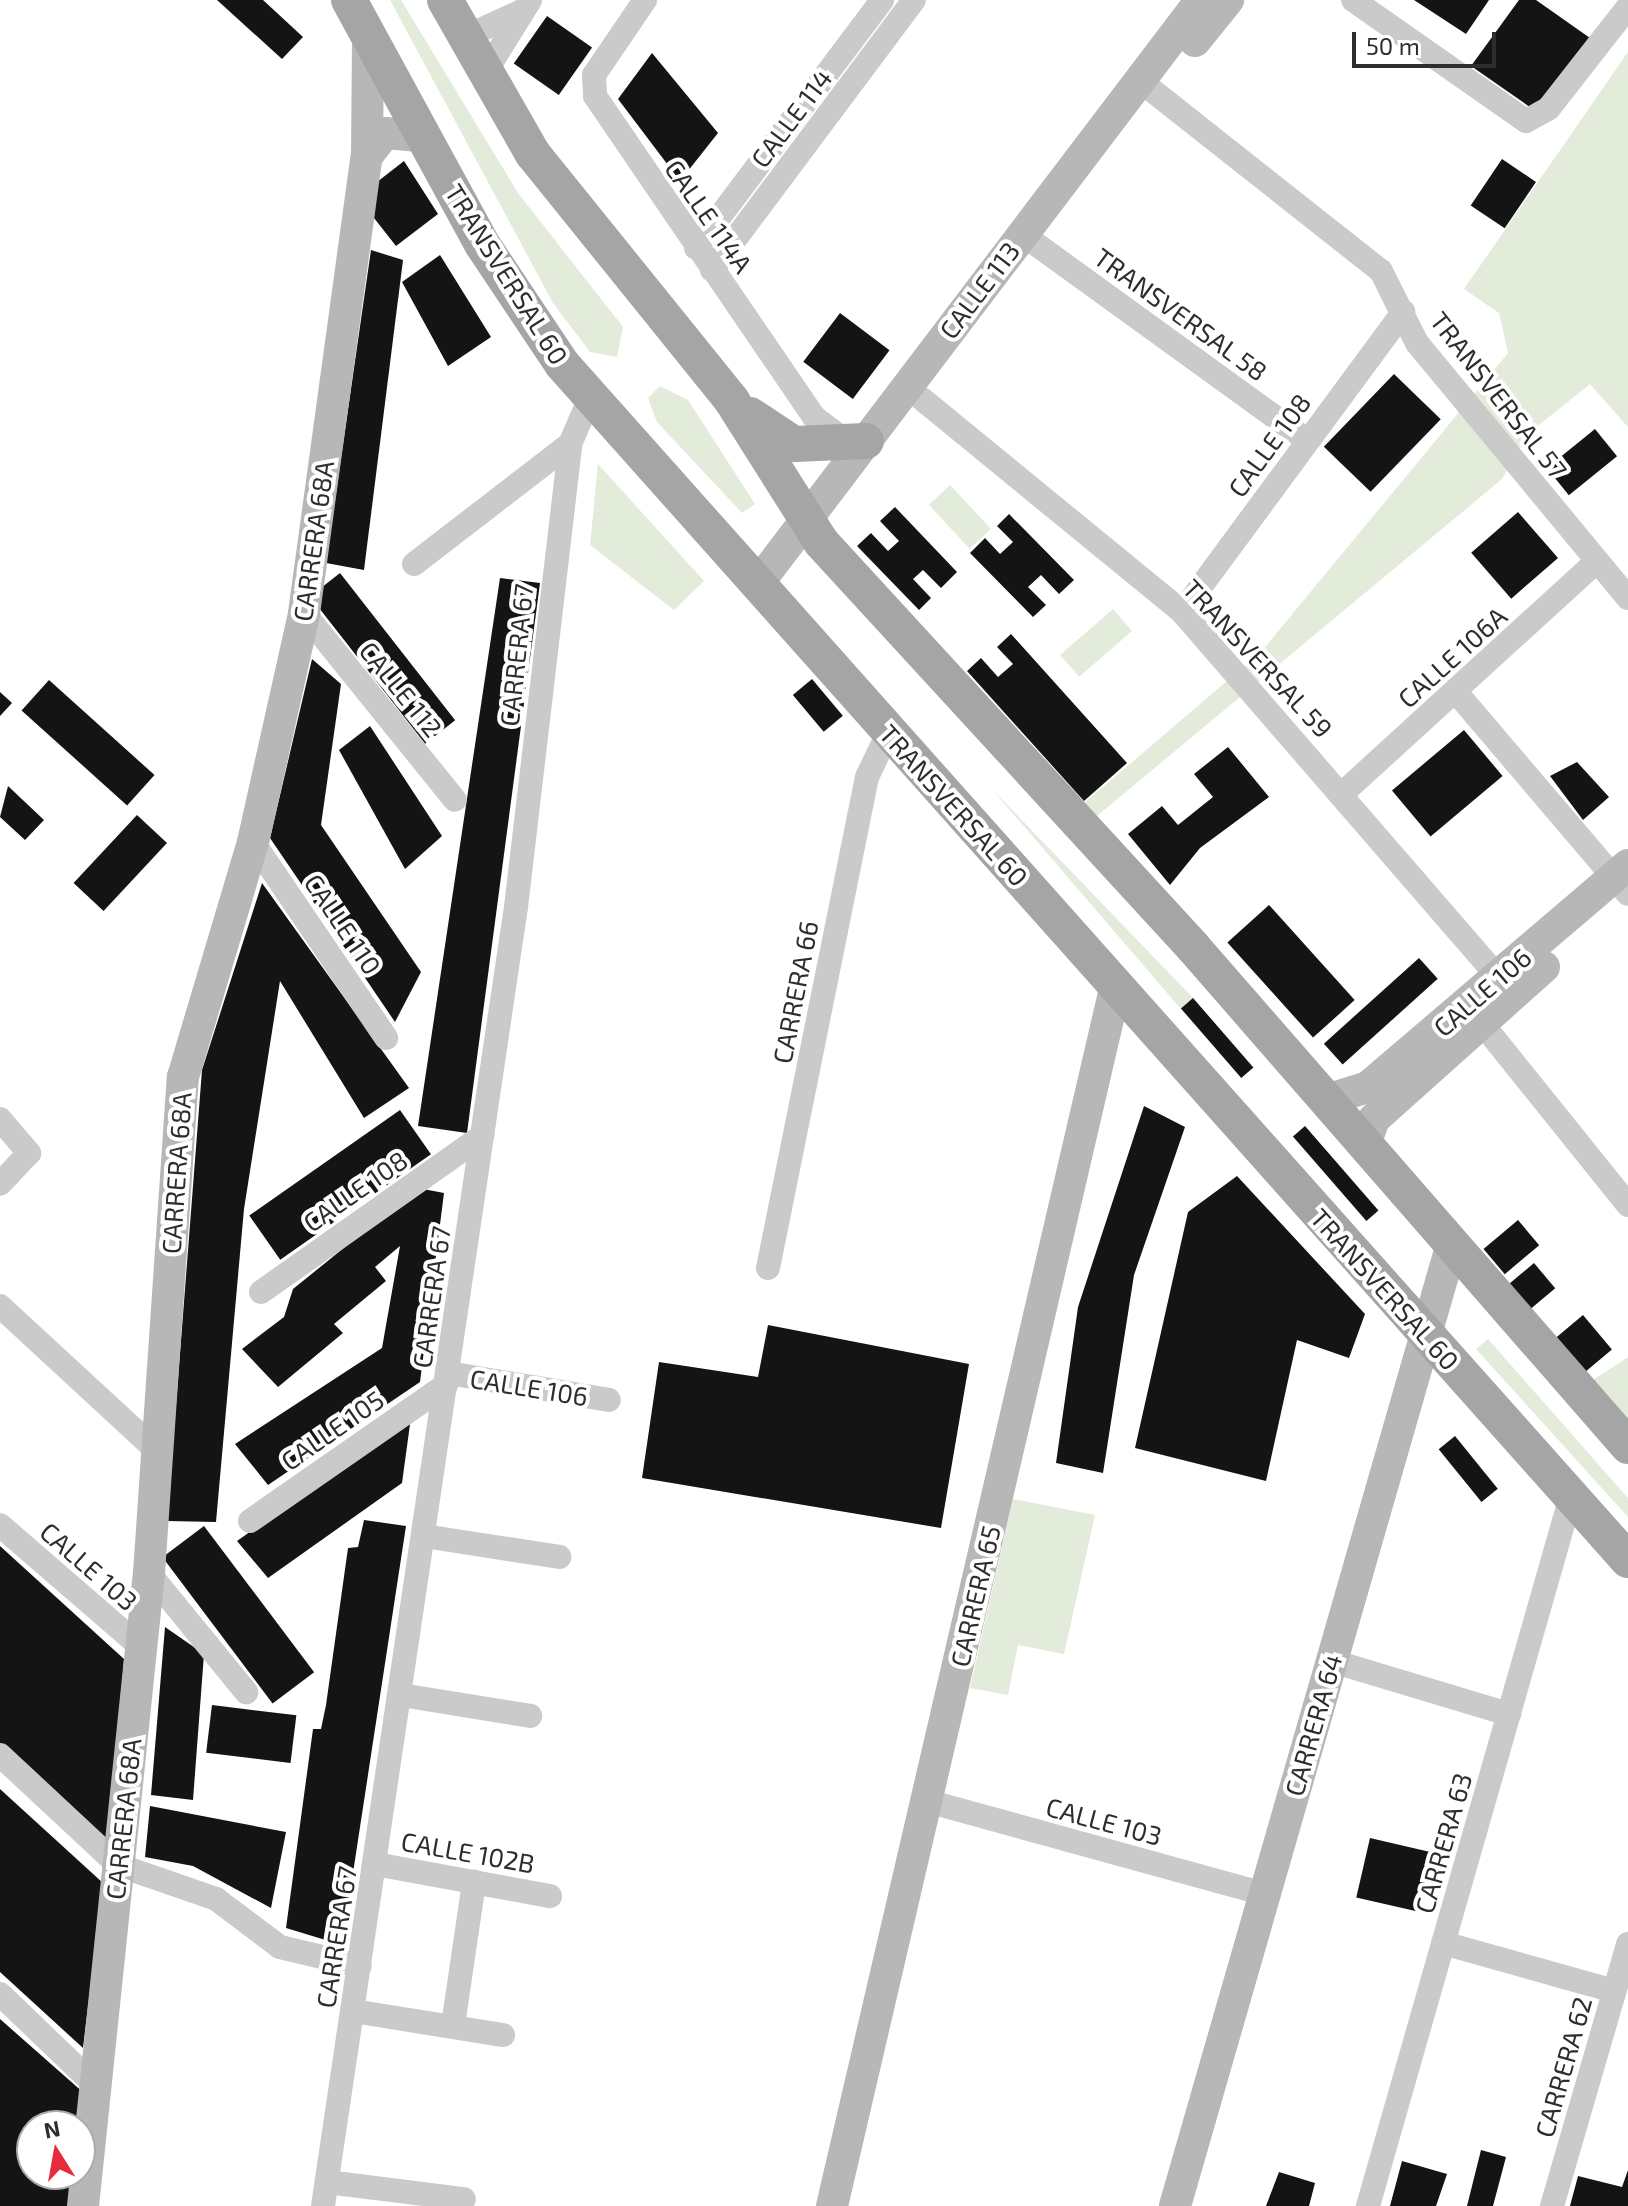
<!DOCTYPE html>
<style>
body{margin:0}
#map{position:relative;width:1628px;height:2206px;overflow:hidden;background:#fff;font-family:"Exo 2",sans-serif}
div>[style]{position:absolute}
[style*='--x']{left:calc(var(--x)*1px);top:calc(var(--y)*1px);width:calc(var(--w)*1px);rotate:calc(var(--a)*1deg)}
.green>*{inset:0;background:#e3ebda;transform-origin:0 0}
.building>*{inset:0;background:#141414;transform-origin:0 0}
.street>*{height:24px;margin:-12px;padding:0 12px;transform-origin:12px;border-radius:12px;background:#cacaca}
.secondary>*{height:32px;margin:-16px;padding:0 16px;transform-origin:16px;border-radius:16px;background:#b7b7b7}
.primary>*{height:36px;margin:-18px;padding:0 18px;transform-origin:18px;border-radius:18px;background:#a5a5a5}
span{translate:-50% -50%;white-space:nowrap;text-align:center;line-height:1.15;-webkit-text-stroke:8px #fff;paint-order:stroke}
.street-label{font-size:26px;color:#2d2d2d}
.north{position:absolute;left:16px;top:2110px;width:80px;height:80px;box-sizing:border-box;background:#fff;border:2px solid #ababab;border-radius:50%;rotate:349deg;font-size:22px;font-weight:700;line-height:32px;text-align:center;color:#2d2d2d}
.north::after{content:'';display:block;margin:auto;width:28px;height:36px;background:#e82b3c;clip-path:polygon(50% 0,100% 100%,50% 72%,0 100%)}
.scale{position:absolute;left:1352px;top:32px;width:144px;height:36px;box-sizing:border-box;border:4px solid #2d2d2d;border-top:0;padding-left:10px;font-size:24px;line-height:28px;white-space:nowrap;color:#2d2d2d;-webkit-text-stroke:6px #fff;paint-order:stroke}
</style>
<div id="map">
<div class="green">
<div style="clip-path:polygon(390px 0,401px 0,518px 193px,623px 327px,617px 357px,590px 352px,553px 303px)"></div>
<div style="clip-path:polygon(1628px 52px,1628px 427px,1590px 384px,1529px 433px,1502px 479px,1097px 816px,1083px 804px,1261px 652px,1508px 353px,1499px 313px,1464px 289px)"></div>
<div style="clip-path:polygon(660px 386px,688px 400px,755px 504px,742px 513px,657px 422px,648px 398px)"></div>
<div style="clip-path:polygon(598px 464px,704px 581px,674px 610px,590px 545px)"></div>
<div style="left:950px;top:485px;width:60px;height:29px;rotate:47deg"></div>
<div style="left:1113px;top:609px;width:29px;height:70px;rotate:49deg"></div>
<div style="clip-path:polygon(991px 788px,1193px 998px,1181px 1009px)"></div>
<div style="clip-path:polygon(1488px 1339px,1628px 1498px,1628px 1517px,1476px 1349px)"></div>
<div style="clip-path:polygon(1628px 1357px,1628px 1421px,1593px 1380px)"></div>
<div style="clip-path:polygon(1013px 1499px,1095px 1515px,1064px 1654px,1018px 1645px,1008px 1695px,970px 1688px)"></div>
</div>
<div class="building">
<div style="clip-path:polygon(217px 0,263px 0,303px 37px,282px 59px)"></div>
<div style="clip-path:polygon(1414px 0,1489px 0,1466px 34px)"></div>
<div style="clip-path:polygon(1519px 0,1536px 0,1590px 38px,1537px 112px,1471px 66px)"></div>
<div style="left:547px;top:16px;width:55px;height:58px;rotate:35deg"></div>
<div style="clip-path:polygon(652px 53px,718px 133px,680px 181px,618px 99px)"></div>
<div style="left:1502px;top:159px;width:41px;height:56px;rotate:34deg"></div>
<div style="clip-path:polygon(404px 161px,438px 214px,396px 246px,374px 218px,377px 182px)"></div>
<div style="clip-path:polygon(371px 250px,403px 260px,364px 570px,326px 563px)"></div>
<div style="clip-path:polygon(440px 255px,491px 337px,448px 366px,402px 282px)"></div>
<div style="left:840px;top:313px;width:62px;height:61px;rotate:37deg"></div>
<div style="left:1394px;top:374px;width:65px;height:101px;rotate:44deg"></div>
<div style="left:1595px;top:429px;width:35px;height:62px;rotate:51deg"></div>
<div style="clip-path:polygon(895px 507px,957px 572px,941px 588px,923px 570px,913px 579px,931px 598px,919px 610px,857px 546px,871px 533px,888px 551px,899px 541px,880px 521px)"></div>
<div style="left:1518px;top:512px;width:61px;height:62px;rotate:49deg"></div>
<div style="clip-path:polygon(1009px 514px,1074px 580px,1059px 594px,1041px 575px,1028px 587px,1046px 605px,1033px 617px,970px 553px,985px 538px,1000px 554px,1013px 542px,997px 526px)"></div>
<div style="left:340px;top:573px;width:187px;height:38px;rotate:52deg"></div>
<div style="clip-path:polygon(500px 578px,540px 583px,467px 1133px,418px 1126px)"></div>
<div style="clip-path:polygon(1011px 634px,1127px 763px,1084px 801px,967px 671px,981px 658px,998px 677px,1013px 664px,997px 647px)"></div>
<div style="clip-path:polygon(312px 659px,341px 684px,321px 825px,421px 972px,395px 1022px,270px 838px)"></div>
<div style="left:812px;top:679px;width:48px;height:25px;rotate:50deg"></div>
<div style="left:49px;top:680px;width:142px;height:41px;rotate:42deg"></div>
<div style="clip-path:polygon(0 692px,12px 703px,0 716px)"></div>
<div style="clip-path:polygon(370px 726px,442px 836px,405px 869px,339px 750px)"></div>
<div style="left:1464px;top:730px;width:60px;height:94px;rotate:50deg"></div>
<div style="clip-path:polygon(1228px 747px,1269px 797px,1200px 848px,1170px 885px,1128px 834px,1162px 806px,1178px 825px,1213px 797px,1194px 774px)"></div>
<div style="clip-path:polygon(1577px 762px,1609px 797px,1583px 820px,1550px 776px)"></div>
<div style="clip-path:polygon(8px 786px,44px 820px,25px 840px,0 817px)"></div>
<div style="left:137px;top:815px;width:41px;height:93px;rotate:43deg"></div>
<div style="clip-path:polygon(262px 883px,409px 1088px,364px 1118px,280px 981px,244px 1209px,216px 1522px,167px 1521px,202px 1070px)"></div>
<div style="left:1269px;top:905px;width:128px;height:56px;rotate:48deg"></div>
<div style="left:1419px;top:958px;width:28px;height:128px;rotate:48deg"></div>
<div style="left:1193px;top:998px;width:92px;height:16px;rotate:49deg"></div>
<div style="clip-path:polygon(1144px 1106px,1185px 1127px,1134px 1275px,1103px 1473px,1056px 1463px,1078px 1307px)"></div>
<div style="left:400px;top:1110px;width:54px;height:184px;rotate:55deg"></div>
<div style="left:1305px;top:1126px;width:112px;height:16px;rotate:49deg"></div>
<div style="clip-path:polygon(1237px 1176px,1365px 1314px,1349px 1358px,1297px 1340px,1266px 1481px,1135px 1448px,1188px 1212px)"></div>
<div style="clip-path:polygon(418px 1188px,444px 1193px,420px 1382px,268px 1485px,235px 1444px,382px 1348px,400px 1246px,375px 1267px,386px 1281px,334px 1324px,343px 1333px,278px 1387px,242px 1349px,284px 1317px,293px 1289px)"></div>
<div style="left:1518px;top:1220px;width:33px;height:45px;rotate:50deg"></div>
<div style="left:1534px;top:1263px;width:33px;height:35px;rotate:50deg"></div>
<div style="left:1583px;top:1315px;width:45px;height:35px;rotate:50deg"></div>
<div style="clip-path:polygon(768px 1325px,969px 1364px,941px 1528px,642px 1478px,659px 1362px,758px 1377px)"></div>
<div style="clip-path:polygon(411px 1417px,402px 1483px,268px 1578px,237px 1541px)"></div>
<div style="left:1455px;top:1436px;width:68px;height:21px;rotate:51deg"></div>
<div style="clip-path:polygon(364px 1520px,406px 1526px,342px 1945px,286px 1928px,313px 1729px,321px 1729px,326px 1705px,348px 1548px,358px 1547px)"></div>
<div style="left:204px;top:1526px;width:183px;height:52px;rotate:53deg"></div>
<div style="clip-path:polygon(0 1546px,124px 1659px,110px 1843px,0 1743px)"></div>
<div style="clip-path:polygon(165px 1627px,204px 1654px,193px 1800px,151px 1795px)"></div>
<div style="left:212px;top:1705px;width:85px;height:48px;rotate:7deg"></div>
<div style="clip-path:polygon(0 1789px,103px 1883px,83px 2048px,0 1972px)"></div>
<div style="clip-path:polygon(150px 1806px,286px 1832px,271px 1908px,193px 1866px,145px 1857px)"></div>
<div style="left:1370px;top:1838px;width:64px;height:61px;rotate:13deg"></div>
<div style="clip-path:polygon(0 2019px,85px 2094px,81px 2126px,32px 2126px,32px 2174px,76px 2174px,72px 2206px,0 2206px)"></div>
<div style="clip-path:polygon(1481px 2150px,1506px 2157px,1493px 2206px,1467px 2206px)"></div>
<div style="clip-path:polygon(1402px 2161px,1447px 2174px,1436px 2206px,1390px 2206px)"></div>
<div style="clip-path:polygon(1628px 2170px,1628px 2206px,1570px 2206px,1578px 2176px,1622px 2187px)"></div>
<div style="clip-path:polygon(1279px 2172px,1315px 2183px,1309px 2206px,1266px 2206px)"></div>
</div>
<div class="street">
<div style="--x:645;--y:0;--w:91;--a:124.2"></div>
<div style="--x:594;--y:75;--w:21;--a:87"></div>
<div style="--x:595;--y:96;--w:389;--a:55.7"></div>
<div style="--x:814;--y:417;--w:40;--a:37"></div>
<div style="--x:1353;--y:0;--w:211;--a:35"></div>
<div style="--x:1526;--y:121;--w:26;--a:-29"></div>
<div style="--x:1549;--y:108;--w:128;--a:-52"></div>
<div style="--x:465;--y:37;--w:63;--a:-24.5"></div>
<div style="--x:485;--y:73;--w:86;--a:-58.3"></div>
<div style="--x:1139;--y:80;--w:308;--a:38.3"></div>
<div style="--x:1381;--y:271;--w:80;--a:63.4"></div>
<div style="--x:1417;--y:343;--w:331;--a:50.4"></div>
<div style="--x:1022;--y:234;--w:352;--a:35.9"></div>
<div style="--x:696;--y:248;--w:310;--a:-53.1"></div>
<div style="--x:712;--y:270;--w:337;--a:-53.2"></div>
<div style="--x:922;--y:399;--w:336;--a:39.3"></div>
<div style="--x:1182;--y:612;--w:498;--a:49.1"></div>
<div style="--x:414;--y:564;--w:197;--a:-37.6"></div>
<div style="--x:1182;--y:612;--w:373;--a:-53.6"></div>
<div style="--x:304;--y:613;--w:240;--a:51.1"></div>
<div style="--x:1456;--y:692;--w:265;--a:49.6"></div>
<div style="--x:1344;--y:792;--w:341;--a:-42.4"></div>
<div style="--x:253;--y:842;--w:237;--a:55.8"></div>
<div style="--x:1472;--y:1011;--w:249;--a:51.2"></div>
<div style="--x:0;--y:1119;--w:45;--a:49.5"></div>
<div style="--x:29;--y:1153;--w:42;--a:133.1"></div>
<div style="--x:768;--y:1268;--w:501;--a:-78.6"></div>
<div style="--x:867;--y:777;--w:51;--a:-64.4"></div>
<div style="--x:261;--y:1292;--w:271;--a:-35.2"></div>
<div style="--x:0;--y:1306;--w:211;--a:42.7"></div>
<div style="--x:448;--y:1373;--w:163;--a:9.5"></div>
<div style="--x:250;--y:1521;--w:239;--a:-34.8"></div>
<div style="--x:0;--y:1525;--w:186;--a:40.9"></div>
<div style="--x:424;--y:1536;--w:137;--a:8.8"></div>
<div style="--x:149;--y:1573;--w:154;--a:50.8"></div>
<div style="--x:1332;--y:1661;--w:185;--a:16.7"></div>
<div style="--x:401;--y:1695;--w:131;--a:9.2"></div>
<div style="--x:0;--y:1755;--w:161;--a:43"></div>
<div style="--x:118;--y:1865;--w:104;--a:19.1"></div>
<div style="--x:216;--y:1899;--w:80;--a:36.9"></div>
<div style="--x:280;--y:1947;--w:82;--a:13.4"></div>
<div style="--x:927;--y:1801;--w:351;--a:15.4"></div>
<div style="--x:375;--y:1864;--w:178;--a:10.4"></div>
<div style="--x:1443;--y:1943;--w:178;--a:15.7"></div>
<div style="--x:0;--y:1994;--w:132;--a:43.8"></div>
<div style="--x:353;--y:2011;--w:152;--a:9.1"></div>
<div style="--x:453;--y:2025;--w:145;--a:-81.6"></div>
<div style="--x:327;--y:2182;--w:138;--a:7.1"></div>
<div style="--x:323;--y:2206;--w:1313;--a:-81.55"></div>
<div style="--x:516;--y:907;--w:466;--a:-83.3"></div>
<div style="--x:570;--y:444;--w:50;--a:-66.5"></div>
<div style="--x:1368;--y:2206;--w:738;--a:-74.04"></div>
<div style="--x:1552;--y:2206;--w:273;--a:-73.8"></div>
</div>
<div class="secondary">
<div style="--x:1195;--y:41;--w:53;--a:-51.2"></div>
<div style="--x:367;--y:156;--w:29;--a:-52"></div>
<div style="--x:385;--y:133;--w:37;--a:5"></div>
<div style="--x:759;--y:582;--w:731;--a:-52.79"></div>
<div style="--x:1326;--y:1100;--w:44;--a:-17.2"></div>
<div style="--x:1368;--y:1087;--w:342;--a:-40.5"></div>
<div style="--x:1365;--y:1145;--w:28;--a:-71"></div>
<div style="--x:1374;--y:1119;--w:228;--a:-41.8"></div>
<div style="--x:83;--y:2206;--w:636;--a:-84.05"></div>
<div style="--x:149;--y:1573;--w:497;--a:-86.1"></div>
<div style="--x:183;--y:1077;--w:245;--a:-73.4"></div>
<div style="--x:253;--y:842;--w:235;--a:-77.4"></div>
<div style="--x:304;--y:613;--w:461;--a:-82.2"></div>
<div style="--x:367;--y:156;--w:119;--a:-89.5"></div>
<div style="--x:832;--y:2206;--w:1254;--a:-76.91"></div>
<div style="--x:1175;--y:2206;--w:1001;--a:-73.94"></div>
</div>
<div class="primary">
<div style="--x:349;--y:0;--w:278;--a:61.4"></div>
<div style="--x:482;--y:244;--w:144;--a:56.3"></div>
<div style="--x:562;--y:364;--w:1602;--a:48.29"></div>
<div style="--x:445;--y:0;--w:177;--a:60.3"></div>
<div style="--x:533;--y:154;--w:317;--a:51.1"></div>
<div style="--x:732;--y:401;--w:167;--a:57.7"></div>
<div style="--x:821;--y:542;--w:550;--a:47.43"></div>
<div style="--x:1193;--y:947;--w:662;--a:48.92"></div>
<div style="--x:750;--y:415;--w:53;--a:33.4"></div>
<div style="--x:794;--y:444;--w:72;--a:-2.4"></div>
</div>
<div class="street-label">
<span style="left:791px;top:118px;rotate:-53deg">CALLE 114</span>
<span style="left:709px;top:216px;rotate:55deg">CALLE 114A</span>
<span style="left:507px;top:274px;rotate:58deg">TRANSVERSAL 60</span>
<span style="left:979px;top:290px;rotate:-53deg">CALLE 113</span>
<span style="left:1181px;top:314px;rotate:36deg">TRANSVERSAL 58</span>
<span style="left:1499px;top:395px;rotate:52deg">TRANSVERSAL 57</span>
<span style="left:1269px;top:445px;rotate:-54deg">CALLE 108</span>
<span style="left:313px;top:541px;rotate:-82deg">CARRERA 68A</span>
<span style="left:516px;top:655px;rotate:-84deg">CARRERA 67</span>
<span style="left:1452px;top:657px;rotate:-42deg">CALLE 106A</span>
<span style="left:1258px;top:658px;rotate:47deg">TRANSVERSAL 59</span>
<span style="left:401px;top:689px;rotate:51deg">CALLE 112</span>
<span style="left:954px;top:805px;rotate:48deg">TRANSVERSAL 60</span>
<span style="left:343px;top:924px;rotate:56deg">CALLE 110</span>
<span style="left:795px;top:992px;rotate:-79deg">CARRERA 66</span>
<span style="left:1482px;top:992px;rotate:-41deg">CALLE 106</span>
<span style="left:176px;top:1173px;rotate:-86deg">CARRERA 68A</span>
<span style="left:355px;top:1191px;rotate:-35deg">CALLE 108</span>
<span style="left:1385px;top:1289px;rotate:48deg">TRANSVERSAL 60</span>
<span style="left:431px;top:1297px;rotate:-82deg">CARRERA 67</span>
<span style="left:529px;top:1387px;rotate:9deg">CALLE 106</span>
<span style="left:332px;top:1430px;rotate:-35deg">CALLE 105</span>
<span style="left:89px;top:1566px;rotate:41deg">CALLE 103</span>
<span style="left:975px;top:1596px;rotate:-77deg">CARRERA 65</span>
<span style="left:1313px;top:1725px;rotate:-74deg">CARRERA 64</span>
<span style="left:123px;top:1819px;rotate:-84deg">CARRERA 68A</span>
<span style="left:1104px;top:1821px;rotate:15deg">CALLE 103</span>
<span style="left:1443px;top:1843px;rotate:-74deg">CARRERA 63</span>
<span style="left:468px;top:1852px;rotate:10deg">CALLE 102B</span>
<span style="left:336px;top:1937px;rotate:-81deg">CARRERA 67</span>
<span style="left:1563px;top:2067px;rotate:-74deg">CARRERA 62</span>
</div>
<div class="north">N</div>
<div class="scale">50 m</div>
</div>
